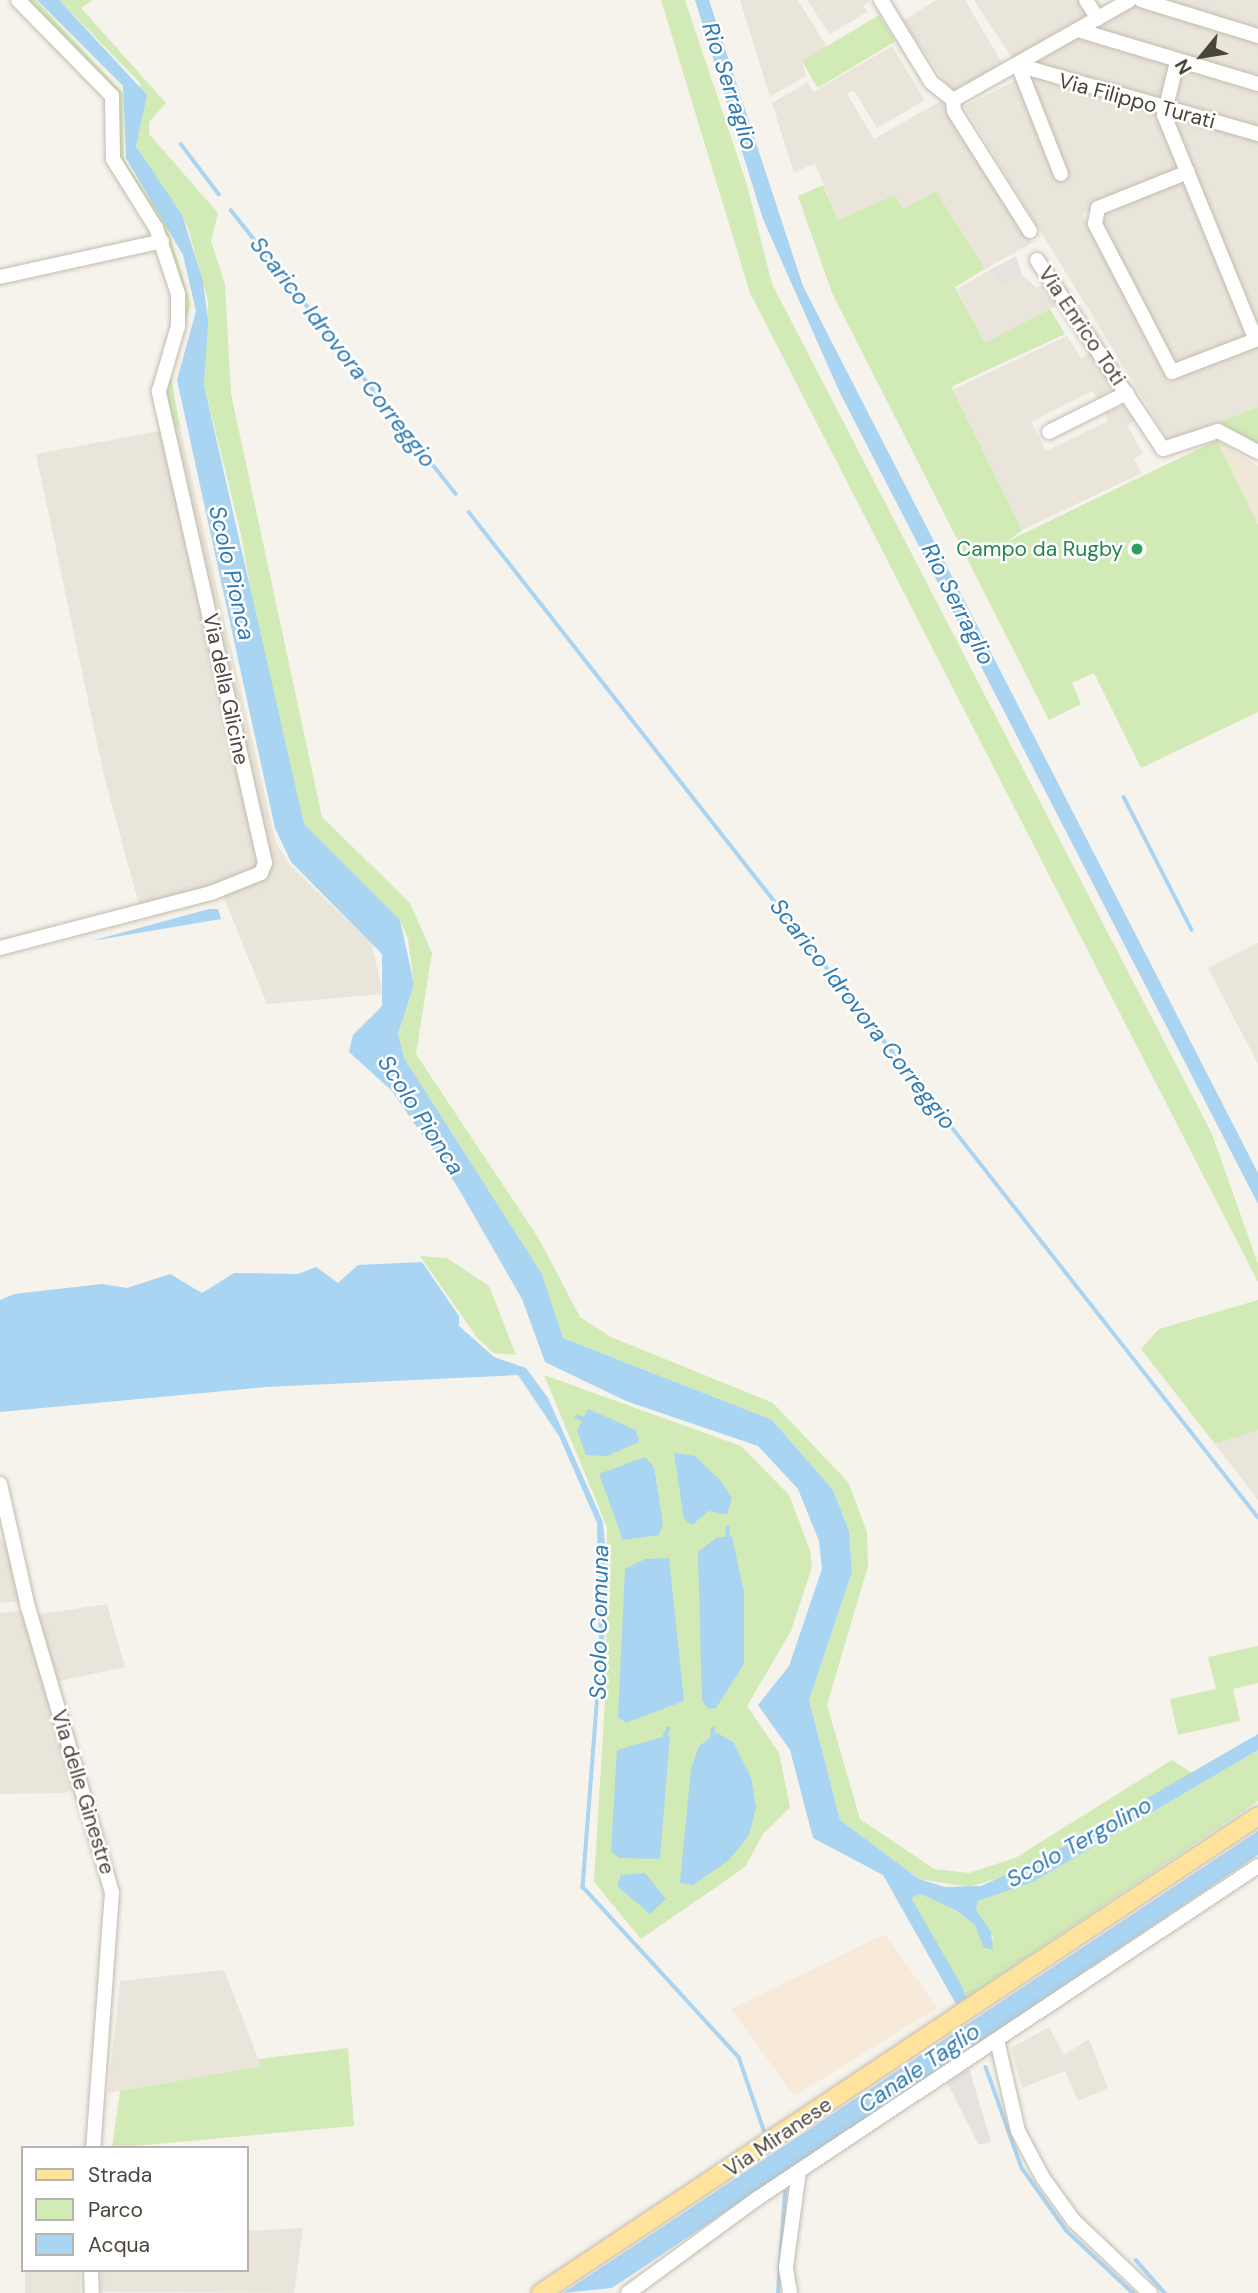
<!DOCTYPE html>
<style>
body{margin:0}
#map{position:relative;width:1258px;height:2293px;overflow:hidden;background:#f6f3ec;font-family:"DM Sans",sans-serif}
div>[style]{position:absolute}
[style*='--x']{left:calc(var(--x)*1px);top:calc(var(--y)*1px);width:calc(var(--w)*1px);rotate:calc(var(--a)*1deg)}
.residential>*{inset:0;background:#eae5da;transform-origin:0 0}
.commercial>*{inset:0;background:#f7ead8}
.industrial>*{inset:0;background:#e6e2dd}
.education>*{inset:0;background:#efe8d6}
.green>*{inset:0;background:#d2eab5;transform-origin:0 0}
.parking>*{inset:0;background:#e5e3e0}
.water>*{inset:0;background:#a9d4f2}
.stream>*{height:3.5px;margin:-1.75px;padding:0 1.75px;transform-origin:1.75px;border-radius:1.75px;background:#a9d4f2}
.roads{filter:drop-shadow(0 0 2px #c2bbae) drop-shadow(0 0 2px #c2bbae)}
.minor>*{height:14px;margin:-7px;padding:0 7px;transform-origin:7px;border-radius:7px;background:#fff}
.major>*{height:18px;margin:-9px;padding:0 9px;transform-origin:9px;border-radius:9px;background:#ffe39c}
.dots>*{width:19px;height:19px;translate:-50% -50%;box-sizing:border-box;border:4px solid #fff;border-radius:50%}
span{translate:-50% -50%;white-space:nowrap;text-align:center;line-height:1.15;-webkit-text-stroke:5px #fff;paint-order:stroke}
.street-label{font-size:21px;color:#4b4439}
.leisure-label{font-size:21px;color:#27864d}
.right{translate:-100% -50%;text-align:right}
.water-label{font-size:23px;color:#2e7ab2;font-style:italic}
.legend{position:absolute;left:21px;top:2146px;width:228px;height:126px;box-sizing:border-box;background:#fff;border:2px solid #b7b4b0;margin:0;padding:9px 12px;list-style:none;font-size:21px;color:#4b4439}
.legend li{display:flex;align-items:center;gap:14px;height:35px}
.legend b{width:35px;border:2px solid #b7b4b0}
.north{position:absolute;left:1167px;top:21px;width:70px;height:70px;-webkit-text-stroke:5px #fff;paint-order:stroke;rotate:240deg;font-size:19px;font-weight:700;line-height:28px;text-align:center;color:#4b4439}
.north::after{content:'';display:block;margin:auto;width:24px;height:32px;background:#4b4439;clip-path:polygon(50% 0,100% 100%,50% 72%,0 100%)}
</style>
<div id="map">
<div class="residential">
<div style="clip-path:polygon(740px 0,798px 0,827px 47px,802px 62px,806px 76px,770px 97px)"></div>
<div style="clip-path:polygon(807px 0,870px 0,870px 1px,863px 6px,867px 12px,830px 34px)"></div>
<div style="clip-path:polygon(936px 0,965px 0,1002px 63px,954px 95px,903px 21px)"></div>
<div style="clip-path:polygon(974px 0,1080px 0,1090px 16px,1013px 59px)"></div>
<div style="clip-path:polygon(1150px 0,1258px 0,1258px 32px)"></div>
<div style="clip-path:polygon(1135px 5px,1258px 40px,1258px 81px,1089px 32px)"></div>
<div style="clip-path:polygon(1078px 38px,1172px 65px,1162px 104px,1032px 65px)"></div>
<div style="clip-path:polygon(892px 46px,925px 100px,877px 128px,854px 91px,847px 94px,874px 139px,941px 101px,1032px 243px,985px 269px,936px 191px,903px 209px,894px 195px,838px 220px,815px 163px,794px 173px,772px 103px,808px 82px,813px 92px)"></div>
<div style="clip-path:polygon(1179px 68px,1258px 88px,1258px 128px,1171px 104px)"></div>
<div style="clip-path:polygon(1028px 75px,1160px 116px,1181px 169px,1082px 214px,1168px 381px,1258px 345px,1258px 407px,1169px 441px,964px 106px)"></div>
<div style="clip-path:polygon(1174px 115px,1258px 138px,1258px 332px,1172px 121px)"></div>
<div style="clip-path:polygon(1184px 179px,1250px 337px,1177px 367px,1097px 218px)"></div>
<div style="clip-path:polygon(990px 270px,1002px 286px,1022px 275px,1037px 288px,1047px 282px,1060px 304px,985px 344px,957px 289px)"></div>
<div style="clip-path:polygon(1067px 336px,1081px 358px,1092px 352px,1112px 388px,1098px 400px,1093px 391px,1031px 422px,1046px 451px,1108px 421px,1105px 413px,1123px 406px,1135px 421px,1127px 426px,1143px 453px,1134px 459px,1142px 473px,1022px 530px,952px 390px)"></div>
<div style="clip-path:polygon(180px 427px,276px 843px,290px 865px,372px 944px,383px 994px,267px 1004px,223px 895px,141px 912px,104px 776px,36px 454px)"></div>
<div style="clip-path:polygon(1258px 943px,1258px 1064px,1208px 968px)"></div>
<div style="clip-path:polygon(1258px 1430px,1258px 1500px,1215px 1444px)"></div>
<div style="clip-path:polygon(0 1537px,9px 1552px,19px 1601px,0 1603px)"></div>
<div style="clip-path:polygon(107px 1604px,125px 1667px,55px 1682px,35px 1615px)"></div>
<div style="clip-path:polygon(18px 1611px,24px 1613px,49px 1692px,73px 1790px,65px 1793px,0 1794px,0 1613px)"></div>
<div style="clip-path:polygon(224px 1970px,261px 2066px,108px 2093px,120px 1981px)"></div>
<div style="clip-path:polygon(1049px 2027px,1064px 2055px,1089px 2039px,1108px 2088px,1078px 2101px,1065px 2071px,1022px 2088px,1011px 2048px)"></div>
<div style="clip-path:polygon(303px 2228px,294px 2293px,101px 2292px,101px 2270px,247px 2270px,247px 2231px)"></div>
<div style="left:25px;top:2270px;width:55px;height:23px"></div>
</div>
<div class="commercial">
<div style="clip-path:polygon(885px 1934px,937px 2008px,794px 2096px,731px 2009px)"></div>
</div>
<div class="industrial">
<div style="clip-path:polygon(969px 2068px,991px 2142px,979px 2145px,947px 2083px)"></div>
</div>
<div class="education">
<div style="clip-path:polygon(1217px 440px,1258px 466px,1258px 525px)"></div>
</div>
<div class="green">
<div style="clip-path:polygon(25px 0,36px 0,123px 93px,124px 160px,166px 223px,191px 304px,171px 377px,180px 427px,168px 429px,162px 391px,181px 295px,118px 163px,118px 108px)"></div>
<div style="clip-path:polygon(59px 0,93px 0,81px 8px,166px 103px,149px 122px,149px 134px,218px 213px,211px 241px,225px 284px,231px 394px,322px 817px,410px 903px,432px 953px,416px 1054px,539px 1239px,580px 1317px,611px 1337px,773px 1403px,848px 1482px,867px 1532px,868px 1566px,827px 1705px,860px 1819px,934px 1869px,969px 1873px,1015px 1858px,1172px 1760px,1192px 1773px,1021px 1871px,969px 1887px,919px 1879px,840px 1820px,809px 1700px,852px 1572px,849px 1531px,833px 1490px,772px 1420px,563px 1338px,542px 1274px,404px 1058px,398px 1034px,414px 984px,408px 939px,400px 920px,304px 824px,268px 691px,241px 534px,204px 385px,208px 301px,188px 228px,136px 145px,140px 83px)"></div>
<div style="clip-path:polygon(661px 0,685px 0,747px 185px,772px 284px,1212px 1134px,1258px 1264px,1258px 1282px,750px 293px)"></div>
<div style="left:879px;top:15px;width:31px;height:90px;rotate:59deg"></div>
<div style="clip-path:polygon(823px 185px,838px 220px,894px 195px,903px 209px,936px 191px,985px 269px,955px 287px,985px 343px,1050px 309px,1065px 334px,951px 387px,1022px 530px,1008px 541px,1217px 440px,1258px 525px,1258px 712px,1141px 768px,1094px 673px,1072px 683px,1081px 704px,1049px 720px,832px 293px,798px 196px)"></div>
<div style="clip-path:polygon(1258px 407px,1258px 444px,1219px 422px)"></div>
<div style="clip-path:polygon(420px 1256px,447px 1258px,489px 1286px,516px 1355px,494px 1353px,478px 1339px)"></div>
<div style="clip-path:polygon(1258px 1300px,1258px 1430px,1215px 1444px,1141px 1349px,1159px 1329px)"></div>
<div style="clip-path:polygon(544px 1375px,741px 1446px,789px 1495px,810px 1550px,812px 1567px,791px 1631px,747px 1706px,779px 1753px,790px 1807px,763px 1834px,745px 1867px,641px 1939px,594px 1882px,606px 1684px,607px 1527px)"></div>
<div style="clip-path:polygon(1258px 1646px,1258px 1683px,1233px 1689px,1240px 1721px,1178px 1735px,1170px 1699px,1216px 1689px,1208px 1657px)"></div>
<div style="clip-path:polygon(1258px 1750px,1258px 1801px,966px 1998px,910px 1898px,921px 1894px,945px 1904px,975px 1925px,983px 1941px,994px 1939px,976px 1910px,978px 1901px,1033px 1882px)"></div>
<div style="clip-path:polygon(348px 2048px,354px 2126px,112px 2148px,120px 2091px,261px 2066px,258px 2059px)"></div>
</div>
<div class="parking">
<div style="clip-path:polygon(1016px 256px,1022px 275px,1002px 286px,990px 270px)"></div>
</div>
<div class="water">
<div style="clip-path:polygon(37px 0,59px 0,147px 95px,136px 146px,182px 215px,203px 281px,208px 321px,204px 385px,304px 824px,400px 920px,414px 984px,398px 1034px,404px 1058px,542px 1274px,563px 1338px,772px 1420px,833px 1490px,849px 1531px,852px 1572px,809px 1700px,840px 1820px,919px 1879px,945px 1887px,981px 1886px,1049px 1855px,1258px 1734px,1258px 1750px,1033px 1882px,978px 1901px,976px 1910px,991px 1932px,993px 1950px,984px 1948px,975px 1925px,955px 1910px,921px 1894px,911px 1898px,962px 1986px,966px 1998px,956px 2004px,883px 1875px,813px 1838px,790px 1750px,758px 1705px,789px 1666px,822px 1569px,819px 1541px,798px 1489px,758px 1446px,626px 1401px,545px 1362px,522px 1299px,457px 1186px,392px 1091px,349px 1052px,353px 1035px,382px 1006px,382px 954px,291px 862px,275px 828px,177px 380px,196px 311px,183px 255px,126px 158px,123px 86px)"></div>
<div style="clip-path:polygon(695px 0,709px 0,803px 286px,1258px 1173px,1258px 1204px,840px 393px,763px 219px)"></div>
<div style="clip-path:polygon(209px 909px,218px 909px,221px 919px,91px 941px)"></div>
<div style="clip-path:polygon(422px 1262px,459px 1316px,459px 1326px,494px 1357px,526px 1368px,548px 1398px,603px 1522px,608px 1578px,604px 1642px,599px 1645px,597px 1523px,559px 1436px,518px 1375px,266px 1387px,0 1412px,0 1300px,14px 1294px,102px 1284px,127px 1288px,170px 1274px,202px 1293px,234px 1273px,298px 1274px,316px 1267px,338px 1283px,358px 1265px)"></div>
<div style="clip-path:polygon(588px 1409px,636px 1430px,639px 1442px,607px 1456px,586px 1455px,577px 1430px)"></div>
<div style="clip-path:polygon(674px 1453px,695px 1456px,720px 1480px,732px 1498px,727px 1515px,709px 1511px,692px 1525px,684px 1519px)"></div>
<div style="clip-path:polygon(645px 1457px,654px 1467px,663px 1524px,659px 1535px,623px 1540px,599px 1474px)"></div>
<div style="clip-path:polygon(732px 1536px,744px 1593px,744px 1664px,716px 1708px,709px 1709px,702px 1701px,698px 1552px,716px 1538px)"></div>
<div style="clip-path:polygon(669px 1558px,684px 1701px,626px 1723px,618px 1717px,625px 1569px,645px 1559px)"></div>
<div style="clip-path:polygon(717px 1733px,733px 1742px,751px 1777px,756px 1808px,749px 1835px,729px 1860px,693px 1885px,680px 1883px,691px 1769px,699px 1746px)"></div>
<div style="clip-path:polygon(670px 1735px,660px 1859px,619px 1858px,611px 1851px,617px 1750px)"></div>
<div style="clip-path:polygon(1258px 1831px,1258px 1855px,612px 2288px,563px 2293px)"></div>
<div style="clip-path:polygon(645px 1873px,666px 1899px,650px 1914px,617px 1886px,621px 1875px)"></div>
</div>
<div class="stream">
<div style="--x:181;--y:144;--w:63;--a:52.8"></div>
<div style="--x:231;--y:210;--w:362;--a:51.6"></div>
<div style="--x:469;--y:512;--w:1278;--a:51.87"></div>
<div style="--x:1124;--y:797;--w:149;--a:62.9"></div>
<div style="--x:577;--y:1417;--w:11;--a:15"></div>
<div style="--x:727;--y:1541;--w:13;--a:-86"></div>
<div style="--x:602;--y:1641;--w:247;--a:94.4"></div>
<div style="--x:583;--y:1887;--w:231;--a:47.5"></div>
<div style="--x:739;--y:2057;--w:77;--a:71.1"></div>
<div style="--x:664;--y:1738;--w:10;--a:-66"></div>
<div style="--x:712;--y:1738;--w:9;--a:-84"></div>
<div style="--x:986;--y:2067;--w:107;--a:70.4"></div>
<div style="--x:1022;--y:2168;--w:77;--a:54.5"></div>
<div style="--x:1067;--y:2231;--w:91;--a:43.2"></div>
<div style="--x:1136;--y:2260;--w:44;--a:48.7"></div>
<div style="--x:778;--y:2293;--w:101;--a:-86"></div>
</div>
<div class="roads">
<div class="minor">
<div style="--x:881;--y:0;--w:96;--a:58.6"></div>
<div style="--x:931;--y:82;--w:28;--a:39"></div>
<div style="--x:953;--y:100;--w:203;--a:-29.5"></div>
<div style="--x:1086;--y:0;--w:22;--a:58"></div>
<div style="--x:1141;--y:0;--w:122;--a:17.1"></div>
<div style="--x:1078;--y:30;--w:188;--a:16.7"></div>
<div style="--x:1177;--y:62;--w:55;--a:103.8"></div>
<div style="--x:1164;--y:115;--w:243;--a:67.8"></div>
<div style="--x:1018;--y:65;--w:250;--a:16"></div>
<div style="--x:1018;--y:65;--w:117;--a:68.5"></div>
<div style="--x:953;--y:100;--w:11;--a:85"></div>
<div style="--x:954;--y:111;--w:142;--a:57.7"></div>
<div style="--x:1188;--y:172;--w:97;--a:158.2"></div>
<div style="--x:1098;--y:208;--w:16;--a:101"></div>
<div style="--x:1095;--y:224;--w:167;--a:62.5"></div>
<div style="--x:1172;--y:372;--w:92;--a:-21"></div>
<div style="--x:1037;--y:260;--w:227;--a:56.3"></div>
<div style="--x:1163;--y:449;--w:58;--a:-18.1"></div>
<div style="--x:1218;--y:431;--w:45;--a:27.7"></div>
<div style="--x:0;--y:277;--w:166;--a:-12.5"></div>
<div style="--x:1049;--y:432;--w:87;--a:-26.6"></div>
<div style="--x:0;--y:948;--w:218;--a:-14.6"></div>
<div style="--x:211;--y:893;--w:54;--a:-21.8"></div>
<div style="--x:261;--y:873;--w:11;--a:-68"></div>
<div style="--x:265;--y:863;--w:484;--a:-102.7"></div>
<div style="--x:159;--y:391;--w:68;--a:-73.7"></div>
<div style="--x:178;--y:326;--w:32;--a:-90"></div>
<div style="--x:178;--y:294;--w:70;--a:-108.4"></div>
<div style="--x:156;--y:228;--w:81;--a:-121.9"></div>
<div style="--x:113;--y:159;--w:63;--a:-90.9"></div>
<div style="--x:112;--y:96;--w:134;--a:-134.4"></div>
<div style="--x:0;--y:1484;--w:126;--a:77.2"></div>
<div style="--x:28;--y:1607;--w:297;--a:73.6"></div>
<div style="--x:112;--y:1892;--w:257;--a:94.2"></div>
<div style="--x:997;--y:2040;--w:93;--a:77"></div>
<div style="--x:1018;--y:2131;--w:53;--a:62"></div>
<div style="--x:1043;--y:2178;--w:53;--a:54.2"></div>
<div style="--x:1074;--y:2221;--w:105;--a:43.5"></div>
<div style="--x:91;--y:2270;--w:23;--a:88"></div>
<div style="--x:628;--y:2293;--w:161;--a:-36.2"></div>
<div style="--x:758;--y:2198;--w:600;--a:-33.58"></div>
<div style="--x:790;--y:2293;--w:26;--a:-99"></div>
<div style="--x:786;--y:2267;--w:97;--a:-82.3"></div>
</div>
<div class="major">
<div style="--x:541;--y:2293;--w:861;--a:-33.63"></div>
</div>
</div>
<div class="dots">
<div style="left:1137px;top:549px;background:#2e9e5b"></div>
</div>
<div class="street-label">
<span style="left:1137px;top:101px;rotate:15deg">Via Filippo Turati</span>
<span style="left:1082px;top:326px;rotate:56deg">Via Enrico Toti</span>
<span style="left:226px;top:689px;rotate:78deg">Via della Glicine</span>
<span style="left:83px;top:1792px;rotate:73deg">Via delle Ginestre</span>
<span style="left:778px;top:2137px;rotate:-34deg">Via Miranese</span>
</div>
<div class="leisure-label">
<span class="right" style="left:1123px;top:549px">Campo da Rugby</span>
</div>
<div class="water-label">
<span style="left:730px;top:86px;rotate:72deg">Rio Serraglio</span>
<span style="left:343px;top:352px;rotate:52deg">Scarico Idrovora Correggio</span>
<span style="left:232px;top:573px;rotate:77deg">Scolo Pionca</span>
<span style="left:958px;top:604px;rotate:63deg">Rio Serraglio</span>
<span style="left:863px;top:1014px;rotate:52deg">Scarico Idrovora Correggio</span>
<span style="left:421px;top:1115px;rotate:57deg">Scolo Pionca</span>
<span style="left:599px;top:1622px;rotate:-89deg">Scolo Comuna</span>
<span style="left:1079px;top:1842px;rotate:-29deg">Scolo Tergolino</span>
<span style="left:919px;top:2068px;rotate:-34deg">Canale Taglio</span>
</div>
<ul class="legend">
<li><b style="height:9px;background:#ffe39c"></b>Strada</li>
<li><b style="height:19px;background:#d2eab5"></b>Parco</li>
<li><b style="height:19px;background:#a9d4f2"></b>Acqua</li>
</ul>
<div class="north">N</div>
</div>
